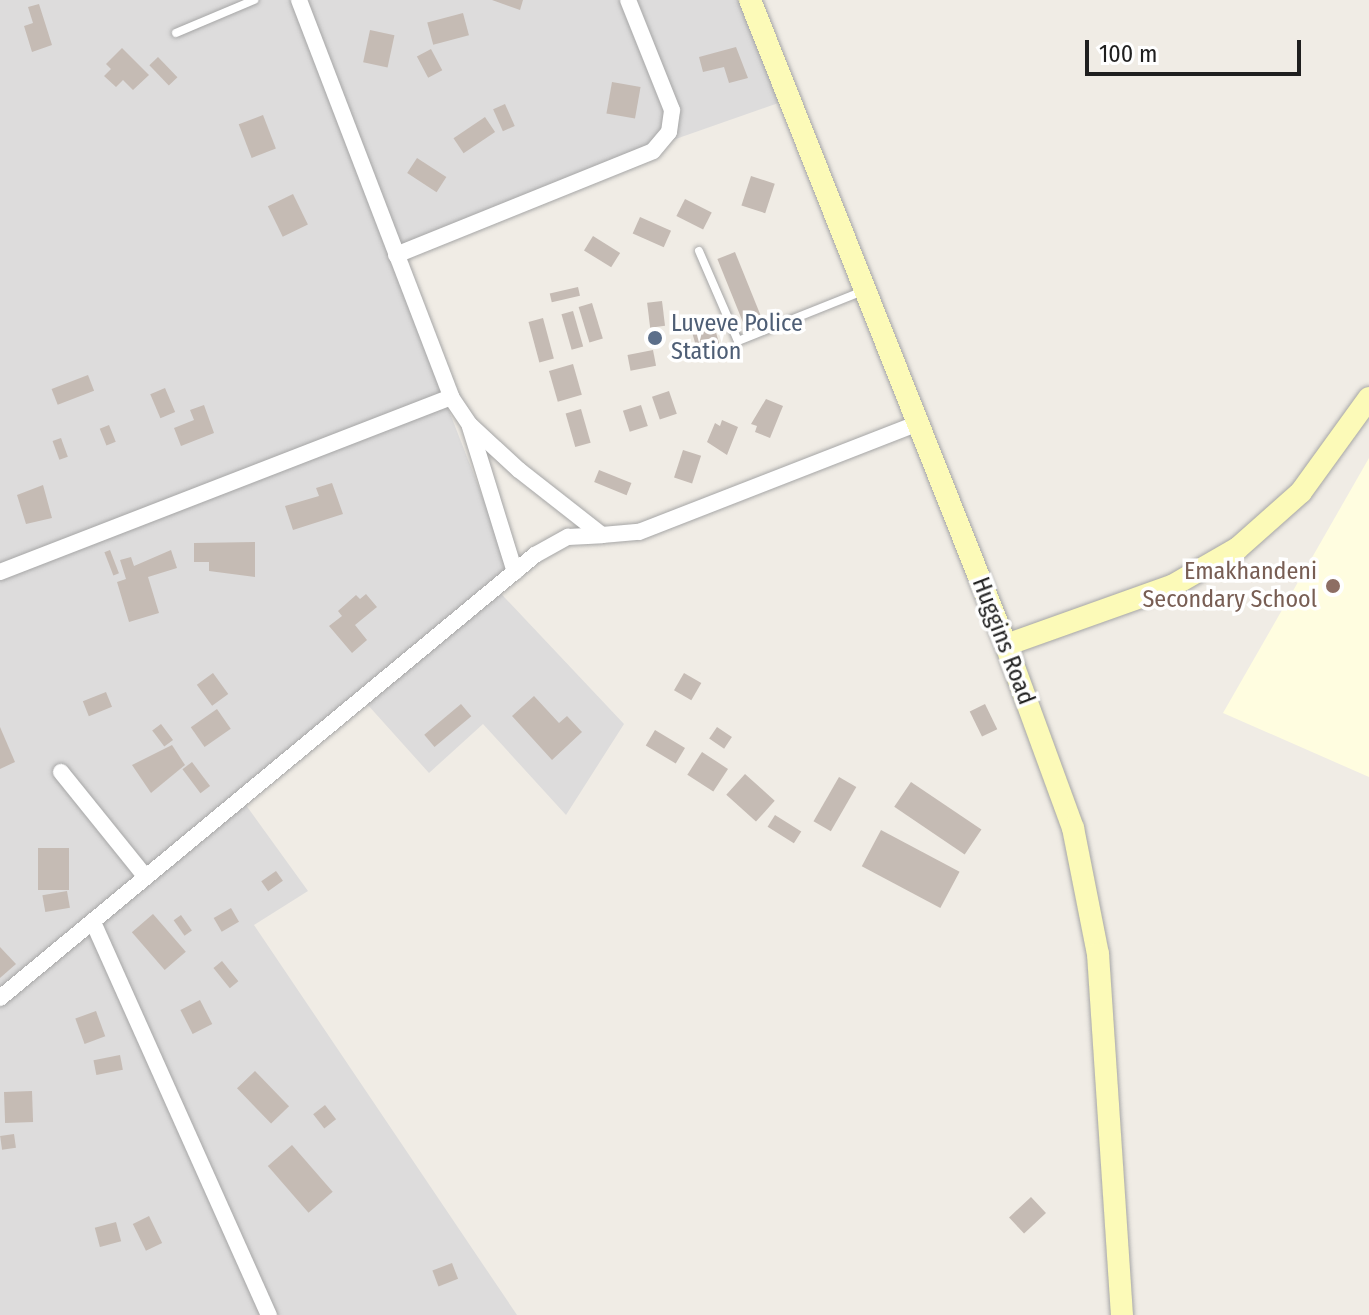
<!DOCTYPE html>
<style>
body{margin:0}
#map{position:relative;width:1369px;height:1315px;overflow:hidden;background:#f0ece5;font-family:"Fira Sans Condensed",sans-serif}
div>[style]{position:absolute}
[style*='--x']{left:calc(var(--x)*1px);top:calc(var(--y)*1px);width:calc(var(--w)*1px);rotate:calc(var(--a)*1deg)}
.residential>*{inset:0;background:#dddcdc}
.education>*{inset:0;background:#fffde0}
.building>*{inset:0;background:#c5bbb4;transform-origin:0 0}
.roads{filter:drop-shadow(0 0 2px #a6a6a6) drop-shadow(0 0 2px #a6a6a6)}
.lane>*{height:8px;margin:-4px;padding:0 4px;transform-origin:4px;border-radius:4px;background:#fff}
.street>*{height:16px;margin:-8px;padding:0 8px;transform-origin:8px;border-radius:8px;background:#fff}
.secondary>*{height:22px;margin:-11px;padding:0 11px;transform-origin:11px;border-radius:11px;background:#fcfab8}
.dots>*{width:22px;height:22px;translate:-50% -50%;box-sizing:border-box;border:4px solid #fff;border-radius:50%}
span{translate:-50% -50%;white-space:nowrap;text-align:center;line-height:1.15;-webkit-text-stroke:7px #fff;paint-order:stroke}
.service-label{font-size:24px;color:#4e5e75}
.left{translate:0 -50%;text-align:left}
.education-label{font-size:24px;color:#785e54}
.right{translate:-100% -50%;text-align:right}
.street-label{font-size:24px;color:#1f1f1f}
.scale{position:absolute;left:1085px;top:40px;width:216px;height:36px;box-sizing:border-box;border:4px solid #1f1f1f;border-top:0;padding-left:10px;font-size:24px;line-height:28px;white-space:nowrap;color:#1f1f1f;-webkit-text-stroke:6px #fff;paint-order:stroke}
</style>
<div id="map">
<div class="residential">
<div style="clip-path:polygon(0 0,744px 0,784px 101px,650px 148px,388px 254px,511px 570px,491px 583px,624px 724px,566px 815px,483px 724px,429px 773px,358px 694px,238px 794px,308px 891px,254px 925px,517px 1315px,0 1315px)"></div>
</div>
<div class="education">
<div style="clip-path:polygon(1369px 458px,1369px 777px,1223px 713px)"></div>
</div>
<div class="building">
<div style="clip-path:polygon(492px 0,523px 0,520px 10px)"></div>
<div style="clip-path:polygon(39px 4px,52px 45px,32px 52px,24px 26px,33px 23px,28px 7px)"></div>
<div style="left:463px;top:13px;width:23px;height:37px;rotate:75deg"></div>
<div style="left:370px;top:30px;width:25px;height:33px;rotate:12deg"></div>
<div style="clip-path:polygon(736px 47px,748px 78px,729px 83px,724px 67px,703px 72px,699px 57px)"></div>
<div style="clip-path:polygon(122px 48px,149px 75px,133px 90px,123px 80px,116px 87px,104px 76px,111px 69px,106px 64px)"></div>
<div style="left:431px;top:49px;width:24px;height:16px;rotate:62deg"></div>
<div style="left:158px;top:57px;width:28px;height:12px;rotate:46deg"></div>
<div style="left:612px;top:82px;width:29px;height:32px;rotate:10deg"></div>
<div style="left:505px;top:104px;width:24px;height:13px;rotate:66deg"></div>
<div style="left:263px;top:115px;width:36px;height:26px;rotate:69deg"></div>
<div style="left:485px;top:117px;width:18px;height:38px;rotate:56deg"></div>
<div style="left:417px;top:158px;width:35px;height:18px;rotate:33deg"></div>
<div style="left:751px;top:176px;width:25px;height:31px;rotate:18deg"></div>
<div style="left:293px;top:194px;width:34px;height:28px;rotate:64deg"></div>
<div style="left:685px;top:199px;width:30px;height:19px;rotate:27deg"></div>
<div style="left:640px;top:217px;width:34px;height:18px;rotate:24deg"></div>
<div style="left:593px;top:236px;width:32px;height:17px;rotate:32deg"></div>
<div style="left:735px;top:252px;width:76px;height:19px;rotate:68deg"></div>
<div style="left:578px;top:287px;width:9px;height:29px;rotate:77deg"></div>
<div style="left:662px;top:301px;width:25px;height:15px;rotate:83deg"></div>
<div style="left:592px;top:303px;width:37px;height:14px;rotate:73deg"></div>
<div style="left:573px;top:311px;width:37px;height:12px;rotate:74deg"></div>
<div style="left:711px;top:315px;width:33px;height:23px;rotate:74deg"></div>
<div style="left:543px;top:318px;width:42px;height:15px;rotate:75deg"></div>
<div style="left:653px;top:350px;width:16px;height:26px;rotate:79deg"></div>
<div style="left:573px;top:364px;width:32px;height:25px;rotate:74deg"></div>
<div style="left:88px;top:375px;width:17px;height:39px;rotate:69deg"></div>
<div style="left:165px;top:388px;width:26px;height:16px;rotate:67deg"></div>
<div style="left:669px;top:391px;width:24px;height:18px;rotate:71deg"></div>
<div style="clip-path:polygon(766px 399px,783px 406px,770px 438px,755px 432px,757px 426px,751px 424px)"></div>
<div style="clip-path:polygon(204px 405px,214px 433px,181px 446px,174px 428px,194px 420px,190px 410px)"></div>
<div style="left:641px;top:405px;width:22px;height:19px;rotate:72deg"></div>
<div style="left:581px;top:409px;width:35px;height:16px;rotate:74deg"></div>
<div style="clip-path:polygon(722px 420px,738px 427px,727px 455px,707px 442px,715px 423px,720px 426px)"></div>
<div style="left:109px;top:425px;width:18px;height:10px;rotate:68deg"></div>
<div style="left:61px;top:438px;width:20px;height:9px;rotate:70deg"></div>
<div style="left:683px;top:450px;width:19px;height:29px;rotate:18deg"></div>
<div style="left:599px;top:470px;width:35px;height:13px;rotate:22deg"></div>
<div style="clip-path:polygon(332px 483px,343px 514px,293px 530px,285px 506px,319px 496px,316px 488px)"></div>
<div style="clip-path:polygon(43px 485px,52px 518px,26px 524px,17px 495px)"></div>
<div style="clip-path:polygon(255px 542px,255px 577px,209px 571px,209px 562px,194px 562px,194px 543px)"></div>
<div style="left:110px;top:550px;width:25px;height:6px;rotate:69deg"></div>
<div style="clip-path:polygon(171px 550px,177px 568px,148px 577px,159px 613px,129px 622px,117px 582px,126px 579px,120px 560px,131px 557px,134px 566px)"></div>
<div style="clip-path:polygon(366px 594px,377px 607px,355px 625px,367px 640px,352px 653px,329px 626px,342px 616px,338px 611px,356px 595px,360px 599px)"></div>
<div style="left:213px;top:673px;width:26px;height:20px;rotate:54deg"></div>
<div style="left:684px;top:673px;width:20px;height:20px;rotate:30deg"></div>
<div style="left:106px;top:692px;width:16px;height:25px;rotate:68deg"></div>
<div style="clip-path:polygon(534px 696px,559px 723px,567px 716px,582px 732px,552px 760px,512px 716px)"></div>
<div style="left:461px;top:704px;width:16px;height:48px;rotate:50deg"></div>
<div style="left:985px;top:704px;width:28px;height:17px;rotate:64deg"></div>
<div style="left:217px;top:709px;width:24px;height:32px;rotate:55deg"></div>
<div style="left:161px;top:724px;width:20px;height:11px;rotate:53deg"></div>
<div style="clip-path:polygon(0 727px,15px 762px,0 769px)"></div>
<div style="left:717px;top:727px;width:18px;height:14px;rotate:34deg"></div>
<div style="left:655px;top:730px;width:35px;height:18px;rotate:31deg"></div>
<div style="clip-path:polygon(172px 745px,185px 765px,151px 793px,132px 765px)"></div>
<div style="left:702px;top:752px;width:31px;height:27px;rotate:33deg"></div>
<div style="left:192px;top:762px;width:30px;height:12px;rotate:53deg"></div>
<div style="left:745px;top:774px;width:40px;height:28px;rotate:42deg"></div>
<div style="left:839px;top:777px;width:20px;height:51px;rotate:30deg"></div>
<div style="left:911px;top:782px;width:85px;height:30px;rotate:34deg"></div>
<div style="left:775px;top:815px;width:31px;height:14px;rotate:32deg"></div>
<div style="left:881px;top:830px;width:89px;height:41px;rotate:28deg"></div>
<div style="left:38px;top:848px;width:31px;height:42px"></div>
<div style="left:276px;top:871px;width:12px;height:18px;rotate:55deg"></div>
<div style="left:67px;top:891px;width:17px;height:25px;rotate:80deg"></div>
<div style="left:231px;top:908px;width:16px;height:20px;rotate:60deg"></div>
<div style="left:153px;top:914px;width:50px;height:28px;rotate:49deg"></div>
<div style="left:181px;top:915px;width:19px;height:9px;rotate:55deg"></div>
<div style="clip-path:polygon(0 947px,16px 964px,0 978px)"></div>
<div style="left:222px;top:961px;width:26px;height:11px;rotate:51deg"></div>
<div style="left:200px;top:1000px;width:27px;height:22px;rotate:63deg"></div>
<div style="left:96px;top:1011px;width:27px;height:22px;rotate:70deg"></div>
<div style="left:120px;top:1055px;width:15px;height:27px;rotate:79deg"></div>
<div style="left:255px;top:1071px;width:49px;height:25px;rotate:46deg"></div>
<div style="left:32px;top:1091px;width:31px;height:28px;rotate:88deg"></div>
<div style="left:325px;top:1105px;width:18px;height:15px;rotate:52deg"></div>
<div style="left:14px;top:1134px;width:14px;height:14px;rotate:82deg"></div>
<div style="left:292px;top:1145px;width:62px;height:32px;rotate:49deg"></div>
<div style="left:1031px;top:1197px;width:22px;height:30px;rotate:47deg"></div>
<div style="left:149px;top:1216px;width:30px;height:18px;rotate:64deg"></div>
<div style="left:116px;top:1222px;width:20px;height:22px;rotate:75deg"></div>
<div style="left:452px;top:1263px;width:17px;height:21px;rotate:69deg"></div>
</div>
<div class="roads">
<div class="lane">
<div style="--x:176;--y:33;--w:85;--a:-22.9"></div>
<div style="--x:699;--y:251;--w:98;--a:66.6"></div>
<div style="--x:738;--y:341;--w:135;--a:-21.8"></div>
</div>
<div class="street">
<div style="--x:299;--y:0;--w:425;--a:69"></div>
<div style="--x:451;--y:397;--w:34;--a:56"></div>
<div style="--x:470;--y:425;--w:67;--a:42.6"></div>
<div style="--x:519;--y:470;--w:105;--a:38.1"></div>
<div style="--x:602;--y:535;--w:37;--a:-5"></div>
<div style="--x:639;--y:532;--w:297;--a:-21.3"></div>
<div style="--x:396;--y:255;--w:277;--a:-22"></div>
<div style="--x:653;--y:151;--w:25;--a:-50"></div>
<div style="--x:669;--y:132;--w:22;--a:-82"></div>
<div style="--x:672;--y:110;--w:118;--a:-111.8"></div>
<div style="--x:470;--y:427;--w:152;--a:72.8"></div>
<div style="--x:0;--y:572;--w:484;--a:-21.2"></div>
<div style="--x:61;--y:772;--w:132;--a:51.1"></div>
<div style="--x:93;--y:922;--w:431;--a:65.9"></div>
<div style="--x:0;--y:998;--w:695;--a:-39.63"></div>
<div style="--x:535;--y:555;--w:38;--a:-29"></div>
<div style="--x:568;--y:537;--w:34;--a:-3"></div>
</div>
<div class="secondary">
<div style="--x:750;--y:0;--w:694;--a:68.35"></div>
<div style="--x:1006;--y:645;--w:195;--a:69.9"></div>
<div style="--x:1073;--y:828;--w:128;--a:78.8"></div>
<div style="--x:1098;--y:954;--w:362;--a:86.2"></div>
<div style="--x:1006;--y:645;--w:176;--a:-19.6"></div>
<div style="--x:1172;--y:586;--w:76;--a:-29.9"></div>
<div style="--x:1238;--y:548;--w:84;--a:-41.6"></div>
<div style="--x:1301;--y:492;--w:116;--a:-54.1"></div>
</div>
</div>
<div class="dots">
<div style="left:655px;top:338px;background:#5c6f8a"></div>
<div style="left:1333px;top:586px;background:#8d6e63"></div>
</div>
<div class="service-label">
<span class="left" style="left:671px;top:338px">Luveve Police<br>Station</span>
</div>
<div class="education-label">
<span class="right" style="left:1317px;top:586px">Emakhandeni<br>Secondary School</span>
</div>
<div class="street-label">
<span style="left:1003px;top:641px;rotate:69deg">Huggins Road</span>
</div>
<div class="scale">100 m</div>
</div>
